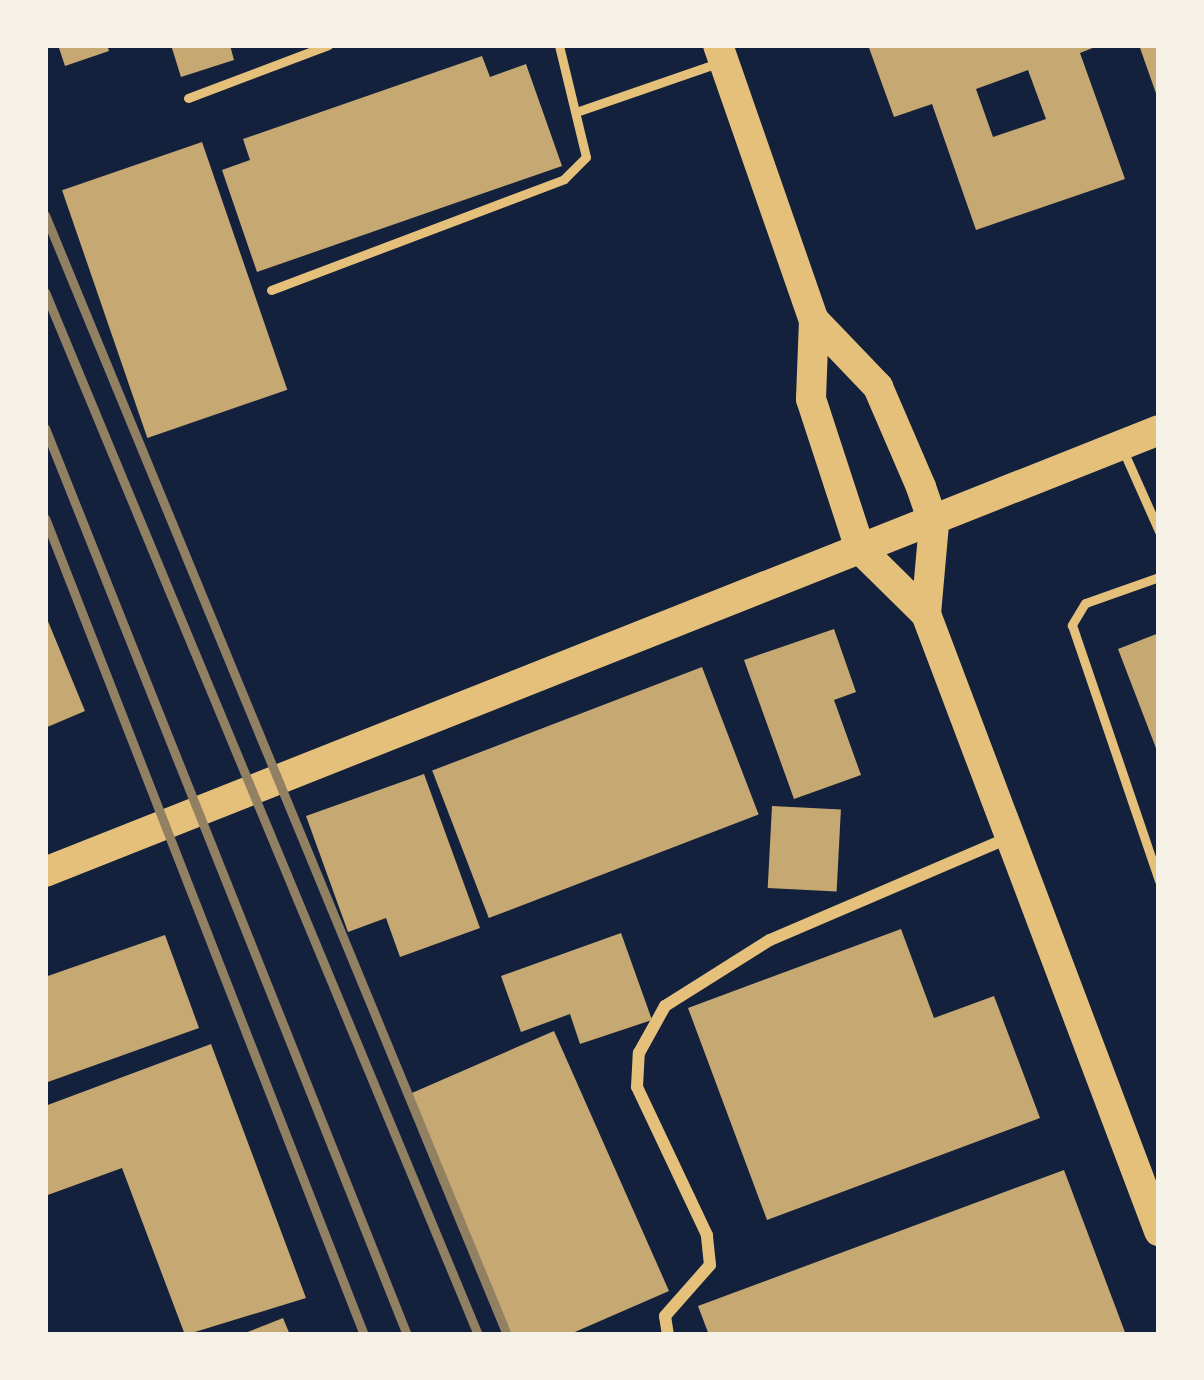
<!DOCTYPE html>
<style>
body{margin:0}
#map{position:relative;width:1204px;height:1380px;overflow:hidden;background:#14213d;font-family:"DM Sans",sans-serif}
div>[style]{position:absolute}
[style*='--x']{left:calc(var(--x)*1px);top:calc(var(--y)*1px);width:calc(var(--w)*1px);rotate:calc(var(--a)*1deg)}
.building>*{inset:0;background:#c6a872;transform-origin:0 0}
.service>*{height:9px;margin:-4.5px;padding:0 4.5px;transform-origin:4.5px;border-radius:4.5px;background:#e5c07b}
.minor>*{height:12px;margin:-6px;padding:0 6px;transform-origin:6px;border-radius:6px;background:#e5c07b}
.primary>*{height:30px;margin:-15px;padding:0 15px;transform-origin:15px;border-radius:15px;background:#e5c07b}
.rail>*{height:9px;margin:-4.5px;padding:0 4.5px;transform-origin:4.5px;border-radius:4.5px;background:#918062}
span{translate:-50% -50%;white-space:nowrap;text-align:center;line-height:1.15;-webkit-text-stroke:10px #f6f1e7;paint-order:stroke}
.frame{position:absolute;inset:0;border:48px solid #f6f1e7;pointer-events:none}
</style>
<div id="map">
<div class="building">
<div style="clip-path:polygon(58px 45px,107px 45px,109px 51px,65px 66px)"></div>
<div style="clip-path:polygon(171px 45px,230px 45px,234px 60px,181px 77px)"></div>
<div style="clip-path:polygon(evenodd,868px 45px,1100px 45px,1080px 53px,1125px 179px,976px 230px,932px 104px,894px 117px,868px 45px,1028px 70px,1046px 119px,993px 137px,976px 89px,1028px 70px)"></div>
<div style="clip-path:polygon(1139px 45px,1159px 45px,1159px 99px,1158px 99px)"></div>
<div style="clip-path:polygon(482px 56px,490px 77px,526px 64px,562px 166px,257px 272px,222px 170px,250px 160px,243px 139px)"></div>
<div style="left:202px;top:142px;width:262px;height:148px;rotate:71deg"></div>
<div style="clip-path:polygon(45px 614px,85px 711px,45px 728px)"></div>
<div style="clip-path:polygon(834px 629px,856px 692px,834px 700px,861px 775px,794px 799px,744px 660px)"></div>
<div style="clip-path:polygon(1159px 633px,1159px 756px,1118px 649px)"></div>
<div style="left:702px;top:667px;width:158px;height:289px;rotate:69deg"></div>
<div style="clip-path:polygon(424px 774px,480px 928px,400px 957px,386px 918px,348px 932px,306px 816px)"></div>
<div style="left:772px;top:806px;width:69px;height:82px;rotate:3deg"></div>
<div style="clip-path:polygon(901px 929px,934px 1018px,994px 996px,1040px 1118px,767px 1220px,688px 1008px)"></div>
<div style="clip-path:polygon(621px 933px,652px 1020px,580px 1044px,570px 1014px,521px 1032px,501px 976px)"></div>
<div style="clip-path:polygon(165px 935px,199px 1028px,45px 1083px,45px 977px)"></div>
<div style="clip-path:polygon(554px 1031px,669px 1291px,568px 1335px,511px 1335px,405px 1096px)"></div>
<div style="clip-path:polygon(211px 1044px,306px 1298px,185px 1335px,122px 1168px,45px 1196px,45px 1106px)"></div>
<div style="clip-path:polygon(1064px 1170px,1126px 1335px,709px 1335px,698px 1306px)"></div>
<div style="clip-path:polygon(283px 1318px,290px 1335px,240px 1335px)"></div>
</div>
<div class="service">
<div style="--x:188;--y:98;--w:150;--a:-20.7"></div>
<div style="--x:579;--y:111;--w:147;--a:-19.1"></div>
<div style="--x:271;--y:290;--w:313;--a:-20.7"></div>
<div style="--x:564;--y:179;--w:31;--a:-45"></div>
<div style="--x:586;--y:157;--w:115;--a:-103.6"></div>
<div style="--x:1122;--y:448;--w:91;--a:66"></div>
<div style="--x:1159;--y:577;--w:78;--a:160.6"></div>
<div style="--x:1085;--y:603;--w:26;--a:121"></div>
<div style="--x:1072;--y:625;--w:270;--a:71.2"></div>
</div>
<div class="minor">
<div style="--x:668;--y:1335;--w:19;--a:-99"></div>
<div style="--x:665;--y:1316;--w:68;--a:-48.6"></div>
<div style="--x:710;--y:1265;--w:30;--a:-96"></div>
<div style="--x:707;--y:1235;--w:164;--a:-115.3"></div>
<div style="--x:637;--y:1087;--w:34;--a:-87"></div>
<div style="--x:639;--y:1053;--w:54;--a:-61"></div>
<div style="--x:665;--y:1006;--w:124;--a:-32.2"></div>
<div style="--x:770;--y:940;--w:257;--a:-23.2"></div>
</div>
<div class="primary">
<div style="--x:718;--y:45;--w:291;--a:70.8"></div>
<div style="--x:814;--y:320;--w:79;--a:92.2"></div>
<div style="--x:811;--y:399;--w:158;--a:71.9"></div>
<div style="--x:860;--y:549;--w:93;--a:44.6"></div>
<div style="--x:814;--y:320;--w:93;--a:46.3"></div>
<div style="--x:878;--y:387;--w:109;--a:66.7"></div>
<div style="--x:921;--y:487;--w:39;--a:71"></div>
<div style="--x:934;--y:524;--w:90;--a:95.1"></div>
<div style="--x:926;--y:614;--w:660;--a:69.31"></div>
<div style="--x:45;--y:872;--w:1198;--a:-21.64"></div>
</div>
<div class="rail">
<div style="--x:45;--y:215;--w:1212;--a:67.58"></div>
<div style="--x:45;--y:292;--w:1129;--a:67.45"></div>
<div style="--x:45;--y:428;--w:977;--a:68.24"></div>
<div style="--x:45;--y:518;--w:877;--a:68.67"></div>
</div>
<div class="frame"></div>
</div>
